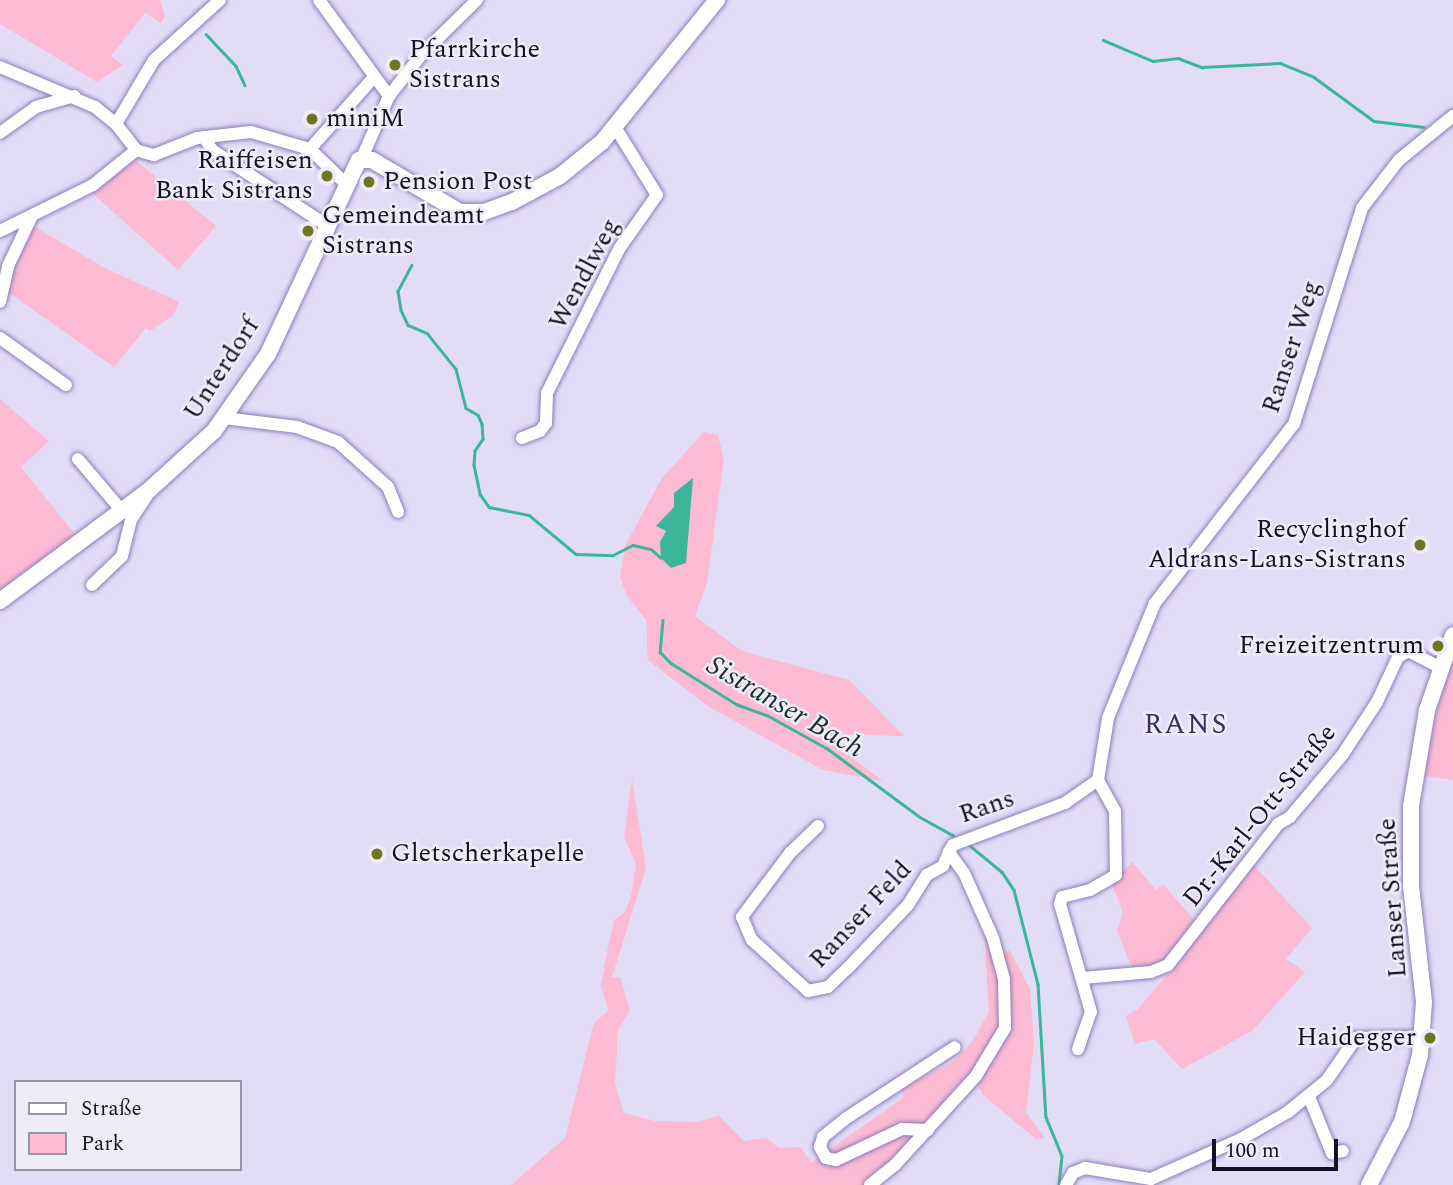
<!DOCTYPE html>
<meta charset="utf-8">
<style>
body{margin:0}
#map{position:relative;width:1453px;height:1185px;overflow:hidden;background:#e2dcf7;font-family:Spectral,serif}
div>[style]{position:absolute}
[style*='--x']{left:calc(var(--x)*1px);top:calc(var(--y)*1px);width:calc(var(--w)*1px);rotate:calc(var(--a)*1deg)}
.green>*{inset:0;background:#fcbad3}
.water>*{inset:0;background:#3cb69b}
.stream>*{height:2.5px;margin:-1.25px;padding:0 1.25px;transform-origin:1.25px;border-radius:1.25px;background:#3cb69b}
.roads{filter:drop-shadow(0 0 2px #8b7db9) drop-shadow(0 0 2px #8b7db9)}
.minor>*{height:12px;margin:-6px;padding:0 6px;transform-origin:6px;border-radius:6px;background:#fff}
.major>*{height:16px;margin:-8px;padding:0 8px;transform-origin:8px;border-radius:8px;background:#fff}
.dots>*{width:19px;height:19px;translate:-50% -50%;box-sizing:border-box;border:4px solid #eeecf9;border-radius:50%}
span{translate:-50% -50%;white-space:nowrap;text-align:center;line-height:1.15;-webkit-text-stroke:5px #eeecf9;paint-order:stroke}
.poi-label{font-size:26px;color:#161026}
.left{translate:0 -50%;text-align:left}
.right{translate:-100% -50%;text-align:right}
.street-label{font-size:26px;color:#161026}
.water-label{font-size:28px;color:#1a2f29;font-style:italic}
.neighbourhood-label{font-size:28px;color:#3d2e62;letter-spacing:2px}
.legend{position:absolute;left:14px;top:1080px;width:228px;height:91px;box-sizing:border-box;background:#eeecf9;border:2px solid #9894a5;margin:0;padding:9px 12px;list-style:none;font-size:21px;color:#161026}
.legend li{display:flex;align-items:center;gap:14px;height:35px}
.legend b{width:35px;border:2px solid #9894a5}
.scale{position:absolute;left:1212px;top:1139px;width:126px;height:32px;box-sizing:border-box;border:4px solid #161026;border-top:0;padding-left:9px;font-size:21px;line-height:24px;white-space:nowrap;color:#161026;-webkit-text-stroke:5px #eeecf9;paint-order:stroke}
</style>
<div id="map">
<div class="green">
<div style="clip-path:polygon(0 0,160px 0,165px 16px,161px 23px,145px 13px,111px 56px,123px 65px,97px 82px,0 24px)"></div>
<div style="clip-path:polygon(135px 160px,216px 226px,178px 270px,91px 192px)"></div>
<div style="clip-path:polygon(32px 225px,103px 267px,179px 302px,173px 316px,150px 331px,146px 328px,114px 367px,5px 290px,9px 268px)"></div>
<div style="clip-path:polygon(0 399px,49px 441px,21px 467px,78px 538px,0 594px)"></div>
<div style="clip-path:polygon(evenodd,704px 432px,718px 435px,724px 460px,707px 582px,695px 616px,742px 651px,849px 680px,904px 736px,820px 734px,883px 781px,823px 770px,706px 705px,648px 660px,646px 620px,627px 596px,620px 577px,625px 546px,662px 478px,704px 432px,674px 507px,686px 538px,685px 563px,660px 542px,666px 531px,657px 525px,674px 507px)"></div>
<div style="clip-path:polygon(1453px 660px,1453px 780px,1423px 776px,1443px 684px)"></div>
<div style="clip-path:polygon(632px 779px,646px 868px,612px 977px,620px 977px,630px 1010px,618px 1030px,615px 1083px,624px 1113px,655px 1121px,696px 1122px,719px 1116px,744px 1141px,766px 1138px,779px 1148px,800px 1147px,812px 1162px,904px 1097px,900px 1088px,950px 1064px,972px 1042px,989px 1012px,984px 929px,991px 952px,1010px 951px,1030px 989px,1034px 1044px,1026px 1112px,1045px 1138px,1036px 1139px,984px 1096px,971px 1077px,931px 1124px,864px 1185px,511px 1185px,565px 1138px,594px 1023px,608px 1011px,601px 985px,606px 957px,614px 920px,625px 912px,631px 896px,636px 864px,624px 837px)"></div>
<div style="clip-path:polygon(1132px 862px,1156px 890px,1163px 884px,1197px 923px,1167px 959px,1154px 966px,1132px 968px,1117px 931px,1123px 913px,1112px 884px)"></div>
<div style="clip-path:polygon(1254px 865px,1312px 928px,1286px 959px,1305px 972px,1252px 1031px,1182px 1069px,1154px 1039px,1135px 1044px,1126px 1016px,1138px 1009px,1170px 971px)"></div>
</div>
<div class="water">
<div style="clip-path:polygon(693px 478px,686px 563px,671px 568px,661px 558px,660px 542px,666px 531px,656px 526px,674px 507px,674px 493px)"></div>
</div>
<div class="stream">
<div style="--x:206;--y:34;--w:44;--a:46.8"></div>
<div style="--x:236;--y:66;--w:21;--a:65"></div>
<div style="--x:1103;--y:40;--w:54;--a:22.8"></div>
<div style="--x:1153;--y:61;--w:25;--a:-7"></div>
<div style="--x:1178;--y:58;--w:26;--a:21"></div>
<div style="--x:1202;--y:67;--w:78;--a:-2.9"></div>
<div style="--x:1280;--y:63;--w:37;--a:22"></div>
<div style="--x:1314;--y:77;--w:74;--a:36.3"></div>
<div style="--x:1374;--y:121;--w:50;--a:6.8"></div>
<div style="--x:412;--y:265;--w:30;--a:118"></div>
<div style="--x:398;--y:291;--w:19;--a:81"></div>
<div style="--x:401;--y:310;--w:17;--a:65"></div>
<div style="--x:408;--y:325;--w:21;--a:23"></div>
<div style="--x:427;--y:333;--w:46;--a:51.1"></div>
<div style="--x:456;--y:369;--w:40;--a:75.6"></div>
<div style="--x:466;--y:408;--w:14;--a:30"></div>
<div style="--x:478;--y:415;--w:10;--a:66"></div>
<div style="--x:482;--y:424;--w:15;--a:86"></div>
<div style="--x:483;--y:439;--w:14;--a:124"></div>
<div style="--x:475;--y:451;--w:14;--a:94"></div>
<div style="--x:474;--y:465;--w:30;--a:78"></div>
<div style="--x:480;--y:494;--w:16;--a:55"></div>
<div style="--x:489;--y:507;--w:41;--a:11.3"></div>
<div style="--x:529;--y:515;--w:61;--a:39.7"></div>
<div style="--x:576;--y:554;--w:37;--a:2"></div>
<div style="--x:613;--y:555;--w:22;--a:-27"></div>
<div style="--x:633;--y:545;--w:18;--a:13"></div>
<div style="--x:651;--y:549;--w:13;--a:42"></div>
<div style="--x:663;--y:620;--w:32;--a:95"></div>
<div style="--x:660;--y:652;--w:16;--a:45"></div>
<div style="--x:671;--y:663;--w:77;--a:32.2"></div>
<div style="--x:736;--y:704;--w:33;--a:20"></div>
<div style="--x:767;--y:715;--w:70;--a:29.1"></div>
<div style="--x:828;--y:749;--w:114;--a:36.5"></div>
<div style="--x:920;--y:817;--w:38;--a:29"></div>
<div style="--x:968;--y:844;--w:44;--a:39.5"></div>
<div style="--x:1002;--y:872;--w:22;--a:56"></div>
<div style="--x:1014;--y:890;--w:97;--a:75.7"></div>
<div style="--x:1038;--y:984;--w:133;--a:86.6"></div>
<div style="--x:1046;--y:1117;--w:42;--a:67.7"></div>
<div style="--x:1062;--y:1156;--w:29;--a:96"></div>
</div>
<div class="roads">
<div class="minor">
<div style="--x:319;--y:0;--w:119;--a:53.9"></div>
<div style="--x:0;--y:67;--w:103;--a:22.8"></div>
<div style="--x:95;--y:107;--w:27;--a:39"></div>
<div style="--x:116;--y:124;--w:33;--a:52"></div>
<div style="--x:136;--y:150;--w:19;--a:16"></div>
<div style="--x:154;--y:155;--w:46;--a:-21.6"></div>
<div style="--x:197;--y:138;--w:54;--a:-6.3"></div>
<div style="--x:251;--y:132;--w:61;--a:16.1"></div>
<div style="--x:310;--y:149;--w:96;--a:-48.4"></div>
<div style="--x:116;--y:124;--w:74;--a:-59.3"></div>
<div style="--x:154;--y:60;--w:89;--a:-42.3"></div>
<div style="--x:0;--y:133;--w:44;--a:-35.8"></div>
<div style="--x:36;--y:107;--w:40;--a:-16"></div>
<div style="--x:204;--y:137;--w:15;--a:58"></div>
<div style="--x:212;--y:150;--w:140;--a:33.3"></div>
<div style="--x:310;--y:149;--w:49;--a:44.2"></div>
<div style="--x:362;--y:158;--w:68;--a:-66.5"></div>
<div style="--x:389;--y:96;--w:53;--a:-51.8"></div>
<div style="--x:422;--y:54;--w:77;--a:-44.5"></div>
<div style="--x:0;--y:231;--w:104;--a:-26.3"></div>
<div style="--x:93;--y:185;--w:55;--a:-39.1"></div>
<div style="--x:0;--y:302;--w:37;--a:-77"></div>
<div style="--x:8;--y:266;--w:53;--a:-64.4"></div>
<div style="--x:0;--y:338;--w:81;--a:35.5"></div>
<div style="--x:224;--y:418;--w:74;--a:7"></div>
<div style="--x:297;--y:427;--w:44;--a:20.1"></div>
<div style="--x:338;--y:442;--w:67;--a:42"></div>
<div style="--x:388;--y:487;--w:27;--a:68"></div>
<div style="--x:522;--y:438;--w:19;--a:-21"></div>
<div style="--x:540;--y:431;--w:10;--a:-53"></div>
<div style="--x:546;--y:423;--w:30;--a:-88"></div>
<div style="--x:547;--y:393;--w:161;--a:-63.4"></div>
<div style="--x:619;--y:249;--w:66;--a:-54.9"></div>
<div style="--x:657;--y:195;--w:80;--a:-121.7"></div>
<div style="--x:78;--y:459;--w:68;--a:49.8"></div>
<div style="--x:92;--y:585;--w:42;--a:-44"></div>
<div style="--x:122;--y:556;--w:37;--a:-76"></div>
<div style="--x:131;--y:520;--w:31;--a:-57"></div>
<div style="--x:818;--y:826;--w:39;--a:136"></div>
<div style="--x:790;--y:853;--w:80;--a:126.9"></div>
<div style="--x:742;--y:917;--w:25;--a:67"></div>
<div style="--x:752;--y:940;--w:76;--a:42.3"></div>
<div style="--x:808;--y:991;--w:20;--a:-11"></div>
<div style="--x:828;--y:987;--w:28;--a:-44"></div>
<div style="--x:848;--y:968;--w:87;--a:-46.4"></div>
<div style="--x:908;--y:905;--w:36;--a:-58"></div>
<div style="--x:927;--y:875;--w:18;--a:-29"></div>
<div style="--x:943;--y:866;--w:15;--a:-67"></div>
<div style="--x:1083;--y:978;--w:68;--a:-5"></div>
<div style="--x:1151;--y:972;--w:18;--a:-22"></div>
<div style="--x:1168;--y:965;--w:179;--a:-52"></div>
<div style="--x:1278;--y:824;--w:14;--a:-30"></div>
<div style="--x:1290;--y:817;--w:82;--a:-49.9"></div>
<div style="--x:1343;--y:754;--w:62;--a:-56.8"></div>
<div style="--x:1377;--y:702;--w:50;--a:-65"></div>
<div style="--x:1398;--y:657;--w:12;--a:-31"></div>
<div style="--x:1408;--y:651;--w:36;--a:27"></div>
<div style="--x:1078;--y:1049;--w:39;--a:-71"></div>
<div style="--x:1091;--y:1012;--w:112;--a:-106"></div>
<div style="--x:1060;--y:904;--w:7;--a:-74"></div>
<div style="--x:1062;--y:897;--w:29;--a:-14"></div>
<div style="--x:1090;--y:890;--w:30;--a:-30"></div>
<div style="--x:1116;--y:875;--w:64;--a:-90.9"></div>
<div style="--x:1115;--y:811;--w:35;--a:-119"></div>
<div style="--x:1309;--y:1097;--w:61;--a:67.7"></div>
<div style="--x:1332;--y:1153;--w:11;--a:-10"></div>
<div style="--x:928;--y:1130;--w:26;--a:-178"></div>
<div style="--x:902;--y:1129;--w:73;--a:154.8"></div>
<div style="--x:836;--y:1160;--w:10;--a:-169"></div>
<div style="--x:826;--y:1158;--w:13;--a:-119"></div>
<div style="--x:820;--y:1147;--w:10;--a:-73"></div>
<div style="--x:823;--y:1137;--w:28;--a:-39"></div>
<div style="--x:845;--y:1119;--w:131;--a:-33.2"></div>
<div style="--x:870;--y:1185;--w:32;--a:-39"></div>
<div style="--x:895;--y:1165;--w:120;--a:-47.7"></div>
<div style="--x:976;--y:1076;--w:56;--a:-58.9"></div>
<div style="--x:1005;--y:1028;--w:49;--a:-91.2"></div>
<div style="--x:1004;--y:979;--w:42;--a:-105"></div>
<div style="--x:993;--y:938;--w:71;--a:-114"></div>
<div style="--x:964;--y:873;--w:26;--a:-126"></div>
<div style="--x:949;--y:852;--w:8;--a:-60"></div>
<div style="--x:953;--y:845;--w:120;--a:-20.6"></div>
<div style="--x:1065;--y:803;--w:40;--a:-34.9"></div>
<div style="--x:1098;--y:780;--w:63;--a:-80.8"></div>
<div style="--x:1108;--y:718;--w:124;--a:-67.8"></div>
<div style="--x:1155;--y:603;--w:227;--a:-52.2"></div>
<div style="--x:1294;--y:424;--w:226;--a:-72.5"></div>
<div style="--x:1362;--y:208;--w:61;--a:-52.4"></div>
<div style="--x:1399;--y:160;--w:70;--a:-39.2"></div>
<div style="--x:1066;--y:1185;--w:14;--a:-60"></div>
<div style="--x:1073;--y:1173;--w:13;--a:-23"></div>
<div style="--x:1085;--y:1168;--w:67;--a:9.5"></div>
<div style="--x:1151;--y:1179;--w:98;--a:-24"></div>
<div style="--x:1241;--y:1139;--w:54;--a:-29.9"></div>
<div style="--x:1288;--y:1112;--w:50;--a:-39.4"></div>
<div style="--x:1327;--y:1080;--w:51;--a:-55.4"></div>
<div style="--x:1356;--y:1038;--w:66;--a:-0.9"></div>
</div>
<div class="major">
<div style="--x:0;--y:601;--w:184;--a:-36.6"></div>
<div style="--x:148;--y:491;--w:89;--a:-42.3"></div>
<div style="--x:214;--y:431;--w:94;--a:-55"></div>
<div style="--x:268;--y:354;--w:214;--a:-64.9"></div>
<div style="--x:359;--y:160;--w:13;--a:0"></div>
<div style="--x:372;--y:160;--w:102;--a:30.6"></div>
<div style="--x:460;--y:212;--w:24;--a:0"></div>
<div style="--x:484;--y:212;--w:30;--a:-20"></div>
<div style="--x:512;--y:202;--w:55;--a:-28.4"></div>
<div style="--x:560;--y:176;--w:54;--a:-39"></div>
<div style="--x:602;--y:142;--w:183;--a:-51"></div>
<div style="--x:1369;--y:1185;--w:71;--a:-62.4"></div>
<div style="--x:1402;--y:1122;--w:69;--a:-75"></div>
<div style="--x:1420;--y:1055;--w:53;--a:-85.7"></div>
<div style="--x:1424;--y:1002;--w:117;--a:-96.4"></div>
<div style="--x:1411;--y:886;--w:80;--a:-90"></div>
<div style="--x:1411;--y:806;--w:97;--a:-80.5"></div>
<div style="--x:1427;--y:710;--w:79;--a:-70.9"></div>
</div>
</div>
<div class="dots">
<div style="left:395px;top:65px;background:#6e7620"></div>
<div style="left:312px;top:119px;background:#6e7620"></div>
<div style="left:327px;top:176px;background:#6e7620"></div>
<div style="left:369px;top:182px;background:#6e7620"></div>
<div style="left:308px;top:231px;background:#6e7620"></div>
<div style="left:1420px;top:545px;background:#6e7620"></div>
<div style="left:1438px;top:646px;background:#6e7620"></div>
<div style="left:377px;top:854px;background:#6e7620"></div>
<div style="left:1430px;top:1038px;background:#6e7620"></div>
</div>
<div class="poi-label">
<span class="left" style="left:409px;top:65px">Pfarrkirche<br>Sistrans</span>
<span class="left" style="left:326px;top:119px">miniM</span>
<span class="right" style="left:313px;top:176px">Raiffeisen<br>Bank Sistrans</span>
<span class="left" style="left:383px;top:182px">Pension Post</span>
<span class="left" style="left:322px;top:231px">Gemeindeamt<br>Sistrans</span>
<span class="right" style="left:1406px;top:545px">Recyclinghof<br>Aldrans-Lans-Sistrans</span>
<span class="right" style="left:1424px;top:646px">Freizeitzentrum</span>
<span class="left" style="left:391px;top:854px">Gletscherkapelle</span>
<span class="right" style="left:1416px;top:1038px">Haidegger</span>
</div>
<div class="street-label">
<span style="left:585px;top:274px;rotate:-62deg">Wendlweg</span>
<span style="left:1292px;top:347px;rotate:-72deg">Ranser Weg</span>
<span style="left:222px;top:369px;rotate:-57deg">Unterdorf</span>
<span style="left:987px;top:807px;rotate:-19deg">Rans</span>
<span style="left:1260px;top:816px;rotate:-51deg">Dr.-Karl-Ott-Straße</span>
<span style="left:1393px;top:898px;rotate:-94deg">Lanser Straße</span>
<span style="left:861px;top:915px;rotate:-47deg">Ranser Feld</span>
</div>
<div class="water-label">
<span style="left:785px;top:707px;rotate:30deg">Sistranser Bach</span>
</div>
<div class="neighbourhood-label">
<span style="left:1186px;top:725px">RANS</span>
</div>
<ul class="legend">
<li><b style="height:9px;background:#fff"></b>Straße</li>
<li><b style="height:19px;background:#fcbad3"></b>Park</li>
</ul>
<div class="scale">100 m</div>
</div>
